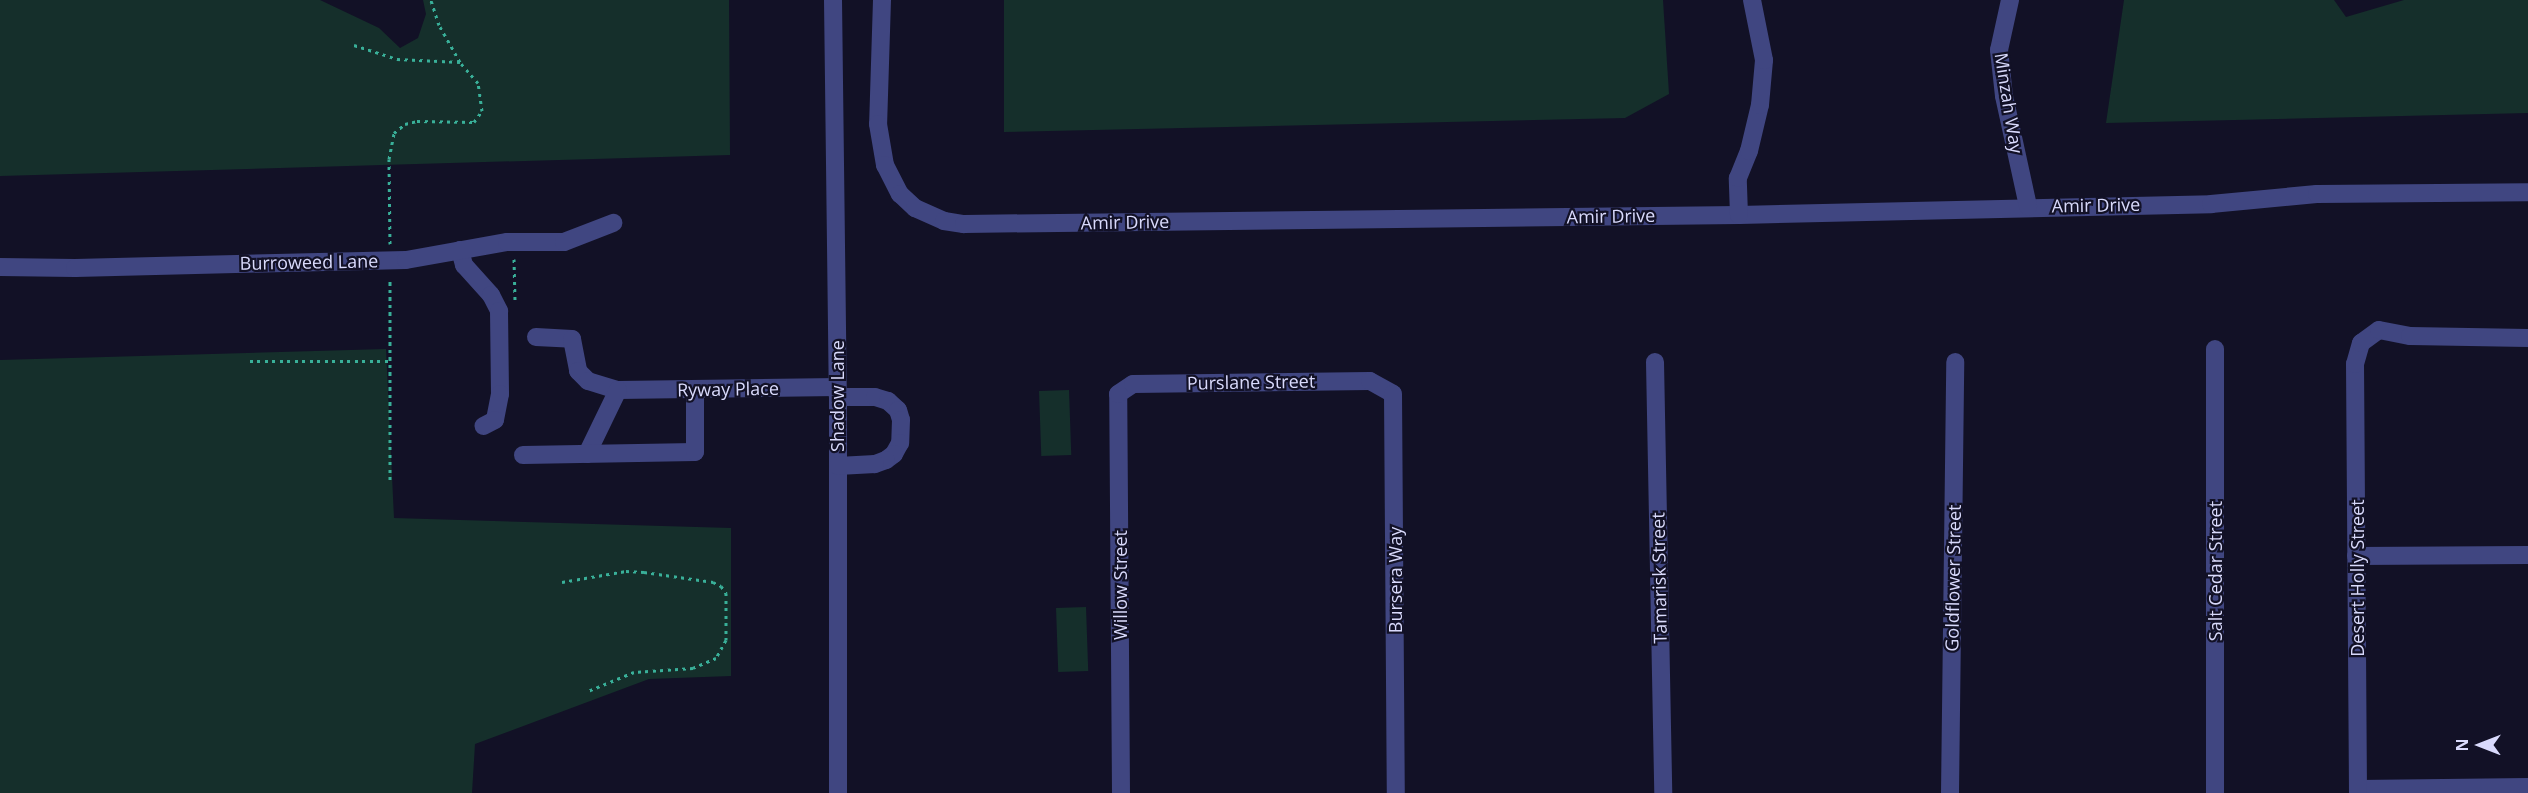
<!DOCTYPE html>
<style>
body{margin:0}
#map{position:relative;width:2528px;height:793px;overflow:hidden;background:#121126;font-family:"Open Sans",sans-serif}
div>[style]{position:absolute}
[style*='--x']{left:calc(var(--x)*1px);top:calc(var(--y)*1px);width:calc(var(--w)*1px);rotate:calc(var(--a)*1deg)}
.green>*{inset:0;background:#152f2b;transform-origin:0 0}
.path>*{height:3px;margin-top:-1.5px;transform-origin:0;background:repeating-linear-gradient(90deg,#39b099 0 3px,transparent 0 7.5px)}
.minor>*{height:18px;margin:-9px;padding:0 9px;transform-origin:9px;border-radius:9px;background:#404681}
span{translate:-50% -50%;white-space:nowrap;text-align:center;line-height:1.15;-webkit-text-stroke:4.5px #121126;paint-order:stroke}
.street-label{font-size:18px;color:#d9dafc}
.north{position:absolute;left:2450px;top:715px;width:60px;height:60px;-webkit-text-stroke:4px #121126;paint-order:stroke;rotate:270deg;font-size:16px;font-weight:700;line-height:24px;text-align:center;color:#d9dafc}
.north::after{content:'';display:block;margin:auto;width:21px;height:27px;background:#d9dafc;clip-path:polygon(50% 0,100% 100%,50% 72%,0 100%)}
</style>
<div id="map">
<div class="green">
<div style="clip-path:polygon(0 0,320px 0,379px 28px,400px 48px,418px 38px,426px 14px,423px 0,729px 0,730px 155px,0 176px)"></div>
<div style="clip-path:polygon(1004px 0,1663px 0,1669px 94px,1625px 118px,1004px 132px)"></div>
<div style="clip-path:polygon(2124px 0,2334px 0,2346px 17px,2404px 0,2528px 0,2528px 113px,2106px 123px)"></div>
<div style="clip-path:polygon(386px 349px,394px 518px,731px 528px,731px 676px,649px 679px,475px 744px,472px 793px,0 793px,0 360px)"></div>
<div style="left:1069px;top:390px;width:65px;height:30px;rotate:88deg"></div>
<div style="left:1086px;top:607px;width:64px;height:30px;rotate:88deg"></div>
</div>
<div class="path">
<div style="--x:354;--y:45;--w:45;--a:18"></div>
<div style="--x:397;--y:59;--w:63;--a:2.7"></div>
<div style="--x:390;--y:244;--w:85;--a:-90.7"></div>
<div style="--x:389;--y:159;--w:26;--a:-79"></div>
<div style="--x:394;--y:133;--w:14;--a:-39"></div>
<div style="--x:405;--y:124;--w:12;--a:-14"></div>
<div style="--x:417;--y:121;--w:57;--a:1"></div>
<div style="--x:474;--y:122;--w:14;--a:-54"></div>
<div style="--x:482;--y:111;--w:28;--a:-98"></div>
<div style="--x:478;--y:83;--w:28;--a:-131"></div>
<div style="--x:460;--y:62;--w:43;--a:-119.6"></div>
<div style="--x:439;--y:25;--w:26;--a:-108"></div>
<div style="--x:514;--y:259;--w:42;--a:88.6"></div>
<div style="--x:250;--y:361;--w:140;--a:0"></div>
<div style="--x:390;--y:480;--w:202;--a:-90"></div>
<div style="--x:562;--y:582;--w:65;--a:-9.8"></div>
<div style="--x:626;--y:571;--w:18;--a:3"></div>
<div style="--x:644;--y:572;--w:70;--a:8.2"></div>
<div style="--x:713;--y:582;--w:9;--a:27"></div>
<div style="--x:721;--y:586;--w:9;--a:54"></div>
<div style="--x:726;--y:593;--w:47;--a:90"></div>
<div style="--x:726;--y:640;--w:21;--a:119"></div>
<div style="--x:716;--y:658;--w:25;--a:157"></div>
<div style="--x:693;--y:668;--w:59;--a:176.1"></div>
<div style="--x:634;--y:672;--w:52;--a:157.4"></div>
</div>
<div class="minor">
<div style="--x:833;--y:0;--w:397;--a:89.3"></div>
<div style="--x:838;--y:397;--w:396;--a:90"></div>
<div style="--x:882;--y:0;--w:124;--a:91.8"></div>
<div style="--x:878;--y:124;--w:42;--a:80.3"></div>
<div style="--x:885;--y:165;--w:33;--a:63"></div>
<div style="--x:900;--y:194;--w:21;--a:43"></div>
<div style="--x:915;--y:208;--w:32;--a:24"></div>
<div style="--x:944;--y:221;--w:20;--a:9"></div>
<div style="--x:964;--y:224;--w:775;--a:-0.67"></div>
<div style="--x:1739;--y:215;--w:472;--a:-1.3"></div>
<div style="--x:2211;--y:204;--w:106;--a:-5.4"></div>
<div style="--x:2317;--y:194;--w:211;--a:-0.5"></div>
<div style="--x:2010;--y:0;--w:51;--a:102.4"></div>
<div style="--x:1999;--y:50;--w:46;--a:83.8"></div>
<div style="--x:2004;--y:96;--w:113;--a:77.7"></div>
<div style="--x:1739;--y:215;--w:37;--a:-92"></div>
<div style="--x:1738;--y:178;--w:29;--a:-68"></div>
<div style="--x:1749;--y:151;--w:47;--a:-76.6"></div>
<div style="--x:1760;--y:105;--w:45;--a:-84.9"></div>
<div style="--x:1764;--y:60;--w:61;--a:-101.3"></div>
<div style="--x:460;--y:250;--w:16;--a:75"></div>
<div style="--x:464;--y:265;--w:40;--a:48"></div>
<div style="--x:491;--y:295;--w:18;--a:63"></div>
<div style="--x:499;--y:311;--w:83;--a:89.3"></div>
<div style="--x:500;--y:394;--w:26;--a:101"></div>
<div style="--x:495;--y:420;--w:13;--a:153"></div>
<div style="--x:0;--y:267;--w:75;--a:0.8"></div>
<div style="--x:75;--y:268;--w:331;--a:-1.4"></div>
<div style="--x:406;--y:260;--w:103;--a:-10.1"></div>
<div style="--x:507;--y:242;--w:57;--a:0"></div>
<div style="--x:564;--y:242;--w:53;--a:-21.2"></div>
<div style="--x:536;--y:337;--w:36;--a:3"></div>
<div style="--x:572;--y:339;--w:33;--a:79"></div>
<div style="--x:578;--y:371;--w:14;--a:45"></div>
<div style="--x:588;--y:381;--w:31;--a:17"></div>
<div style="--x:618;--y:390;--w:219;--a:-0.8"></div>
<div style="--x:2215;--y:349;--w:444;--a:90"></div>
<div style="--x:1655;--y:362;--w:431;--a:88.9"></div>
<div style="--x:838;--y:397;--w:37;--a:0"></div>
<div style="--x:875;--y:397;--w:14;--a:17"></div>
<div style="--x:888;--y:401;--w:13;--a:42"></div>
<div style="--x:898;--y:410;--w:10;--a:73"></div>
<div style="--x:901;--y:420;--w:23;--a:92"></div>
<div style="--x:900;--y:443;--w:13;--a:119"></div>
<div style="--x:894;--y:454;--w:10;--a:143"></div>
<div style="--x:886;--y:460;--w:12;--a:160"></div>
<div style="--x:875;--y:464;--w:37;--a:177"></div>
<div style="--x:587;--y:454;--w:71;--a:-64.2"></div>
<div style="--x:523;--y:455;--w:172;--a:-1"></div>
<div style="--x:695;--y:452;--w:63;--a:-90"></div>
<div style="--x:2356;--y:556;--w:172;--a:-0.3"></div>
<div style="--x:2358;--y:789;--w:170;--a:-0.7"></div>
<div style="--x:1121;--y:793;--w:399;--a:-90.4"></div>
<div style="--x:1118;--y:394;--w:18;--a:-34"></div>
<div style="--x:1133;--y:384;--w:237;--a:-0.7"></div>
<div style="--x:1370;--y:381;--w:26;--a:29"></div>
<div style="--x:1393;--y:394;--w:399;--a:89.6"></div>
<div style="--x:1950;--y:793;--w:431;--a:-89.3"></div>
<div style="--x:2358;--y:793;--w:429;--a:-90.4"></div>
<div style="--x:2355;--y:364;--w:22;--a:-74"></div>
<div style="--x:2361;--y:343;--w:22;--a:-36"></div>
<div style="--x:2379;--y:330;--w:32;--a:11"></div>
<div style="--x:2410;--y:336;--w:118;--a:1"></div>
</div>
<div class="street-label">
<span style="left:2009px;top:103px;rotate:81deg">Minzah Way</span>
<span style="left:2096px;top:205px;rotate:-1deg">Amir Drive</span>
<span style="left:1611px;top:216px;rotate:-1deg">Amir Drive</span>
<span style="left:1125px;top:222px;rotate:-1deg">Amir Drive</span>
<span style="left:309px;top:262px;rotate:-1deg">Burroweed Lane</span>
<span style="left:1251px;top:382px;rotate:-1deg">Purslane Street</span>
<span style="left:728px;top:389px;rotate:-1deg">Ryway Place</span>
<span style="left:837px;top:396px;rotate:-90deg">Shadow Lane</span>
<span style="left:2215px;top:571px;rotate:-90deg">Salt Cedar Street</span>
<span style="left:1659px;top:578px;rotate:-91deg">Tamarisk Street</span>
<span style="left:1953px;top:578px;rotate:-89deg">Goldflower Street</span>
<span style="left:2357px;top:578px;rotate:-90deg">Desert Holly Street</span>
<span style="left:1395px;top:580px;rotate:-90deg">Bursera Way</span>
<span style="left:1120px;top:585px;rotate:-90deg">Willow Street</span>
</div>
<div class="north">N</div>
</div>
